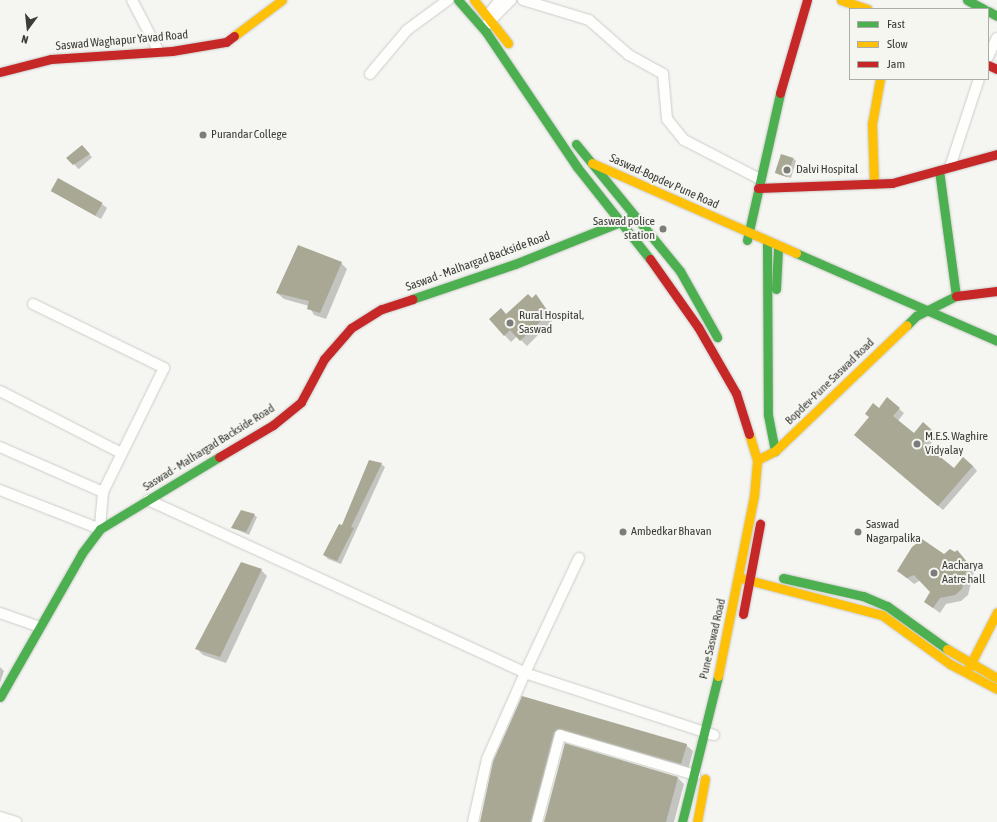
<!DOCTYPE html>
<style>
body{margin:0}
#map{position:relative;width:997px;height:822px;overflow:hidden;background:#f5f5f2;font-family:"Asap Condensed",sans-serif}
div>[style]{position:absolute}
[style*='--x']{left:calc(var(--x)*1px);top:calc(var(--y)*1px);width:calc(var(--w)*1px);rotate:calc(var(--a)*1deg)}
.shadow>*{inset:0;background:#0003;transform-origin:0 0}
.building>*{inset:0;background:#a8a894;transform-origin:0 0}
.roads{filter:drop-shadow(0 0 1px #ccccca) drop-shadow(0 0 1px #ccccca)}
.street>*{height:10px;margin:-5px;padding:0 5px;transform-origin:5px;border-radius:5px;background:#fefefd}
.fast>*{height:9px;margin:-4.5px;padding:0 4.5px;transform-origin:4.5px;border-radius:4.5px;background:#4caf50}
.slow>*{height:9px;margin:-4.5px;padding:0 4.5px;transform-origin:4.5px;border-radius:4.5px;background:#ffc107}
.jam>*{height:9px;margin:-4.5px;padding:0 4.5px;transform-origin:4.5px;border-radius:4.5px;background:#c62828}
.dots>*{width:11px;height:11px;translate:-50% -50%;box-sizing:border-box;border:2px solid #f6f6f1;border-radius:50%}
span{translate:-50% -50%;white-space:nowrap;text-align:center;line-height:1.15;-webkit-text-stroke:4px #f6f6f1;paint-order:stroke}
.street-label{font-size:12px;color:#3b3b39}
.poi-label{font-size:12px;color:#3b3b39}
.left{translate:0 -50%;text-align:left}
.right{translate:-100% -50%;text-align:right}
.legend{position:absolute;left:849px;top:8px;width:140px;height:72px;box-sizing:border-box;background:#f6f6f1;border:1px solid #ababa7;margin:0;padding:5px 7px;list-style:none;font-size:12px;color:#3b3b39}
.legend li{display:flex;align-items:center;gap:8px;height:20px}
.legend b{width:20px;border:1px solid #ababa7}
.north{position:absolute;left:8px;top:8px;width:40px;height:40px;-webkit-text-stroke:3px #f6f6f1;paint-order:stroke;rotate:195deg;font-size:11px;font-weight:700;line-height:16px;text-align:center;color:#3b3b39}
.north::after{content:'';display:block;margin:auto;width:14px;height:18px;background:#3b3b39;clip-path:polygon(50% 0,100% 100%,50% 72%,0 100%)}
</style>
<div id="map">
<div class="shadow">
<div style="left:82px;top:146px;width:15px;height:18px;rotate:48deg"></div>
<div style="clip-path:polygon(793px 158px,796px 161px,791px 178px,780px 175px,777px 173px)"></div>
<div style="clip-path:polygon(51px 191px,102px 204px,107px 208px,101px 219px)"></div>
<div style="clip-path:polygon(341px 263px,347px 269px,326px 319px,314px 315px,309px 306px,284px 299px,277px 293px)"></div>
<div style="clip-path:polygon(536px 296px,554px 319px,527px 346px,517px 336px,511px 342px,490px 319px,507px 315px)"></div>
<div style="clip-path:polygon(879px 409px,899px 409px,904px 413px,898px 421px,914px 434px,933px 431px,937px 436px,927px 448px,954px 470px,973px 466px,977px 471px,943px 510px,855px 435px)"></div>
<div style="clip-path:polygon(381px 464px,385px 467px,341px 564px,328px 559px,324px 555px)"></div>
<div style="clip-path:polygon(254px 515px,257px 517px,249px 535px,233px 528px)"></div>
<div style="clip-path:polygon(958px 551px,974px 571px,968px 595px,961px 601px,946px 604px,940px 613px,925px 602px,931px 592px,921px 580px,914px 584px,898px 571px)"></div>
<div style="clip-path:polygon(261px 570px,267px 576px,226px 663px,203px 655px,197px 649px)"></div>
<div style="clip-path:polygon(0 667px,4px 671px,0 683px)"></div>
<div style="clip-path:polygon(523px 697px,686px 745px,693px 751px,688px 770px,560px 740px,538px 822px,481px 822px)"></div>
<div style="clip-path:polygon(678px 778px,684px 784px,674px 822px,545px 822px)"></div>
</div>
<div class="building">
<div style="clip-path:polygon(82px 145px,90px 154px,73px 165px,66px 158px)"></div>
<div style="left:781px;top:154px;width:13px;height:20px;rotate:18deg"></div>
<div style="left:58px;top:178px;width:51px;height:15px;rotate:29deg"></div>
<div style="clip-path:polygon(298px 245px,342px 262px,320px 313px,307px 309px,309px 301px,276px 293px)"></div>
<div style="clip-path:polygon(528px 294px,532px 298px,536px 294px,549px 313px,520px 341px,510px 330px,504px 336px,489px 319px,501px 308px,506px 314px)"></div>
<div style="clip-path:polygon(887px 397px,900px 408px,893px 416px,914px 433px,923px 422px,933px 431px,923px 443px,954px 468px,963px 457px,973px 466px,938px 506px,854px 435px,869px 417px,865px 414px,873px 403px,879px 408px)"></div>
<div style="clip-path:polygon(369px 460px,382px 463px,351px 527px,354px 528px,337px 561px,323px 555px,339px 524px,342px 525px)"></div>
<div style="clip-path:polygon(241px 510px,255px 514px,246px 532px,231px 528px)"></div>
<div style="clip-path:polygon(922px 539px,944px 554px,950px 549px,955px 552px,957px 550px,968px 563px,962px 589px,955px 595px,940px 598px,933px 608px,924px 602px,930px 592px,914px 575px,907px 578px,897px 571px,912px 547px)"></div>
<div style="clip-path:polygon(241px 562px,262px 569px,220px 657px,195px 649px)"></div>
<div style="clip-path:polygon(522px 696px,687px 744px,681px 764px,558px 729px,554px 733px,531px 822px,480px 822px,493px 761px)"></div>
<div style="clip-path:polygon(565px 743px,678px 777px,666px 822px,544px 822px)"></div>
</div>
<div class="roads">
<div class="street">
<div style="--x:132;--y:0;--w:59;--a:62.6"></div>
<div style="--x:523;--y:0;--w:69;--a:16.9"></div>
<div style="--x:589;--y:20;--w:53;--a:41.2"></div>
<div style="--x:629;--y:55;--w:39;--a:29"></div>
<div style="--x:663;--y:74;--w:45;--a:84.9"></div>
<div style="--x:667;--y:119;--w:27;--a:51"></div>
<div style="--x:684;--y:140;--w:85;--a:27.2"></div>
<div style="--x:488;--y:15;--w:19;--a:-51"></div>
<div style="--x:487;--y:24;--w:34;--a:-45"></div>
<div style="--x:988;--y:57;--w:21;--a:-65"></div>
<div style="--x:370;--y:74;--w:57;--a:-49.9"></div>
<div style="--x:407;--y:30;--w:51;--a:-36.2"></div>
<div style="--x:950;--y:167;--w:93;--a:-71.8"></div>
<div style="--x:33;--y:304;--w:146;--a:26"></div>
<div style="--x:164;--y:368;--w:138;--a:116.2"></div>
<div style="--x:0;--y:391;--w:134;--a:27.1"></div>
<div style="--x:0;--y:447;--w:112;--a:23.6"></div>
<div style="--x:103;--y:492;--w:37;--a:95"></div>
<div style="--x:100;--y:529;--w:107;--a:-158.7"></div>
<div style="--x:148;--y:500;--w:415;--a:24.6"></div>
<div style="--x:525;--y:673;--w:94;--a:113.8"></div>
<div style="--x:487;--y:759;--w:65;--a:102.5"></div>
<div style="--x:579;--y:558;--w:127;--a:115.2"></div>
<div style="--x:525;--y:673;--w:199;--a:18.2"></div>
<div style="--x:0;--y:613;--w:42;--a:19.3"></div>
<div style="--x:0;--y:817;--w:17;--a:17"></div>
<div style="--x:537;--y:822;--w:90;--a:-75.2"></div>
<div style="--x:560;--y:735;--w:141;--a:16.5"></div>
</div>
<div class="fast">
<div style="--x:458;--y:0;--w:43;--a:48.8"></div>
<div style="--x:486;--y:32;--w:163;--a:56"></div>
<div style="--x:577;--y:167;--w:117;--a:51.6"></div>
<div style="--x:967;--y:0;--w:19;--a:28"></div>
<div style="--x:988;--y:11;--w:10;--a:29"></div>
<div style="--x:576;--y:144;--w:164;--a:50.7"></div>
<div style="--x:680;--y:271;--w:76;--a:60.7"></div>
<div style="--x:747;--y:240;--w:151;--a:-77.3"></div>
<div style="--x:767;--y:242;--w:173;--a:89.7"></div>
<div style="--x:768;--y:415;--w:37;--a:79"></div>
<div style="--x:796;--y:253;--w:219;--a:23.6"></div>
<div style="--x:776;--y:289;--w:41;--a:-87.2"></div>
<div style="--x:412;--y:299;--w:109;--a:-18.8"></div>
<div style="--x:515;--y:264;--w:124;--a:-21.8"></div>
<div style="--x:907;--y:325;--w:13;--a:-45"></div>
<div style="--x:916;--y:316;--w:45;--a:-26.6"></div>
<div style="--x:956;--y:296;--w:127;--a:-97.7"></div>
<div style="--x:783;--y:578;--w:82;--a:12.7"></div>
<div style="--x:863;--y:596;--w:26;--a:23"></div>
<div style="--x:887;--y:606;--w:74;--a:35.6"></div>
<div style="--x:0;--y:697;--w:166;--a:-60.3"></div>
<div style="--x:82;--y:553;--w:30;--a:-53"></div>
<div style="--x:100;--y:529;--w:139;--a:-31.2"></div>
<div style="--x:682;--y:822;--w:150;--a:-76.1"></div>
</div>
<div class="slow">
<div style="--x:474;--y:0;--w:55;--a:51.7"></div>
<div style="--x:841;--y:0;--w:28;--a:19"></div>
<div style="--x:234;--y:36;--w:60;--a:-36.9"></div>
<div style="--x:592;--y:163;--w:223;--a:23.8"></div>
<div style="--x:874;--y:184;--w:60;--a:-91.9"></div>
<div style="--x:872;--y:124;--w:46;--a:-79.9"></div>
<div style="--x:757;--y:460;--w:20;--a:-27"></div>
<div style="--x:775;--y:451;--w:182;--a:-43.7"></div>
<div style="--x:741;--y:578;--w:146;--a:14.7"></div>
<div style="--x:882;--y:615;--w:84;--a:35.8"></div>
<div style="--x:950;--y:664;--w:53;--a:28"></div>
<div style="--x:947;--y:649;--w:58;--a:30.1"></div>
<div style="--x:967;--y:671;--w:66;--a:-63"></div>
<div style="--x:718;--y:676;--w:184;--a:-78.7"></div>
<div style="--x:754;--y:496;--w:36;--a:-85"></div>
<div style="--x:757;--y:460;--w:27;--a:-107"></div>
<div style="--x:697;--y:822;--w:44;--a:-79.5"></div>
</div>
<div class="jam">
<div style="--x:988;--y:65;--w:10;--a:24"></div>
<div style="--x:0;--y:72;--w:53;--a:-14.3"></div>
<div style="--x:51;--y:59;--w:121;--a:-3.8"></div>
<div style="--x:172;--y:51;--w:55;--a:-9.5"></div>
<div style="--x:226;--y:42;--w:10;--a:-37"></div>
<div style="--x:780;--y:93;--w:97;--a:-73.8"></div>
<div style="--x:758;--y:188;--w:134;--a:-2.1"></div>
<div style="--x:892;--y:183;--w:109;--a:-15.4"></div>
<div style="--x:650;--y:259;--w:83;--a:54.8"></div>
<div style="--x:698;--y:327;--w:76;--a:60.1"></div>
<div style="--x:736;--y:393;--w:43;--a:72.4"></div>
<div style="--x:956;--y:296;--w:41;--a:-7"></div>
<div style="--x:219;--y:457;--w:63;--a:-30.7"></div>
<div style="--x:273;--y:425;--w:36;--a:-39"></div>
<div style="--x:301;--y:402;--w:49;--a:-61.9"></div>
<div style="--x:324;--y:359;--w:41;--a:-48.9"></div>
<div style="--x:351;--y:328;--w:36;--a:-32"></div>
<div style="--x:382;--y:309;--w:32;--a:-18"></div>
<div style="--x:743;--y:614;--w:92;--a:-79.3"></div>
</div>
</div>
<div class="dots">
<div style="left:203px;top:135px;background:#7c7c7a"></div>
<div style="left:787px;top:170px;background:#7c7c7a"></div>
<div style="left:663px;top:229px;background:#7c7c7a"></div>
<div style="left:510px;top:323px;background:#7c7c7a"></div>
<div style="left:917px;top:444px;background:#7c7c7a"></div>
<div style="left:623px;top:532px;background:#7c7c7a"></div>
<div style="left:858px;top:532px;background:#7c7c7a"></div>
<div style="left:934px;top:573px;background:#7c7c7a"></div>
</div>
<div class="street-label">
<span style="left:122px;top:41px;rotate:-5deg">Saswad Waghapur Yavad Road</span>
<span style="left:664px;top:182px;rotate:24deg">Saswad-Bopdev Pune Road</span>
<span style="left:478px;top:262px;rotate:-20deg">Saswad - Malhargad Backside Road</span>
<span style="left:830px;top:382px;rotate:-44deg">Bopdev-Pune Saswad Road</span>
<span style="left:209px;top:448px;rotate:-32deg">Saswad - Malhargad Backside Road</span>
<span style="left:713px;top:639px;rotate:-77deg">Pune Saswad Road</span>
</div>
<div class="poi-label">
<span class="left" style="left:211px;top:135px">Purandar College</span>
<span class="left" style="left:796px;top:170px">Dalvi Hospital</span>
<span class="right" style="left:655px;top:229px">Saswad police<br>station</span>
<span class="left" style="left:519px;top:323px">Rural Hospital,<br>Saswad</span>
<span class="left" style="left:925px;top:444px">M.E.S. Waghire<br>Vidyalay</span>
<span class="left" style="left:866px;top:532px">Saswad<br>Nagarpalika</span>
<span class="left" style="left:631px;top:532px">Ambedkar Bhavan</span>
<span class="left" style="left:942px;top:573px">Aacharya<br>Aatre hall</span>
</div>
<ul class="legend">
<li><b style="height:5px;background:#4caf50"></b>Fast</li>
<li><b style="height:5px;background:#ffc107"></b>Slow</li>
<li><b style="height:5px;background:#c62828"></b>Jam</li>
</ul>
<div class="north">N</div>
</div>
